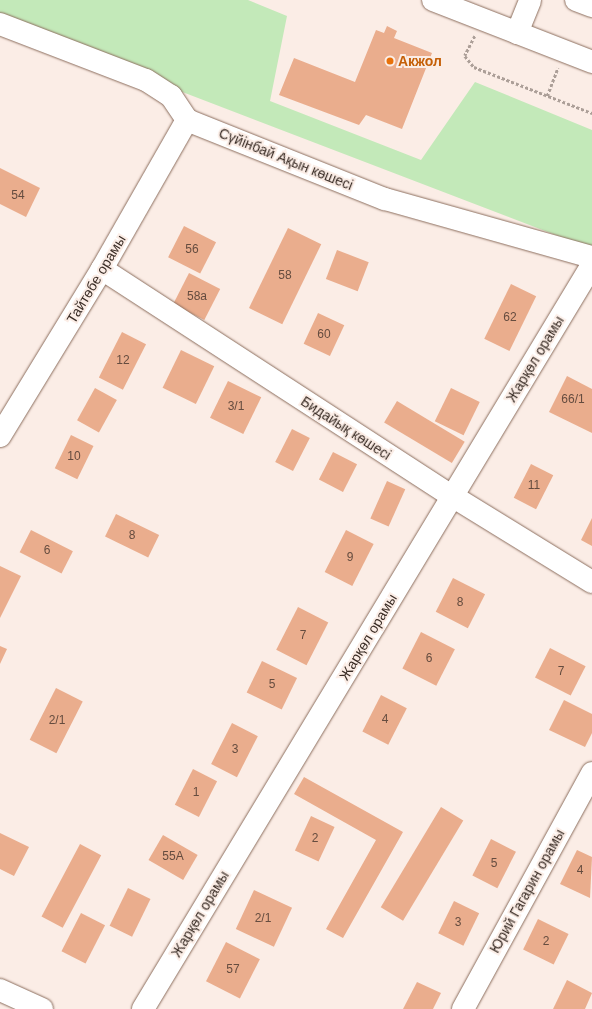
<!DOCTYPE html>
<meta charset="utf-8">
<style>
body{margin:0}
#map{position:relative;width:592px;height:1009px;overflow:hidden;background:#fbede6;font-family:Arial,sans-serif}
div>[style]{position:absolute}
[style*='--x']{left:calc(var(--x)*1px);top:calc(var(--y)*1px);width:calc(var(--w)*1px);rotate:calc(var(--a)*1deg)}
.green>*{inset:0;background:#c3e9b9}
.building>*{inset:0;background:#eaad8d;transform-origin:0 0}
.path>*{height:2.5px;margin-top:-1.25px;transform-origin:0;background:repeating-linear-gradient(90deg,#ac9f98 0 3px,transparent 0 5px)}
.roads{filter:drop-shadow(0 0 1px #8c6e5e) drop-shadow(0 0 1px #8c6e5e)}
.minor>*{height:22px;margin:-11px;padding:0 11px;transform-origin:11px;border-radius:11px;background:#fff}
.major>*{height:22px;margin:-11px;padding:0 11px;transform-origin:11px;border-radius:11px;background:#fff}
.dots>*{width:11px;height:11px;translate:-50% -50%;box-sizing:border-box;border:2px solid #fbede6;border-radius:50%}
span{translate:-50% -50%;white-space:nowrap;text-align:center;line-height:1.15;-webkit-text-stroke:4px #fbede6;paint-order:stroke}
.number-label{font-size:12px;color:#654c3f}
.number-label span{-webkit-text-stroke-width:0}
.food-label{font-size:14px;color:#c56008;font-weight:700}
.left{translate:0 -50%;text-align:left}
.street-label{font-size:14px;color:#392c25}
</style>
<div id="map">
<div class="green">
<div style="clip-path:polygon(0 0,248px 0,287px 16px,270px 101px,421px 160px,475px 82px,592px 130px,592px 249px,0 22px)"></div>
</div>
<div class="building">
<div style="clip-path:polygon(387px 26px,397px 31px,394px 38px,432px 53px,402px 129px,366px 115px,359px 125px,279px 95px,294px 58px,355px 82px,376px 30px,384px 33px)"></div>
<div style="clip-path:polygon(0 168px,40px 188px,26px 217px,0 204px)"></div>
<div style="left:184px;top:226px;width:36px;height:35px;rotate:27deg"></div>
<div style="left:288px;top:228px;width:37px;height:89px;rotate:26deg"></div>
<div style="left:337px;top:250px;width:34px;height:31px;rotate:21deg"></div>
<div style="left:189px;top:273px;width:35px;height:35px;rotate:27deg"></div>
<div style="left:511px;top:284px;width:28px;height:61px;rotate:26deg"></div>
<div style="left:318px;top:313px;width:29px;height:34px;rotate:25deg"></div>
<div style="left:122px;top:332px;width:27px;height:51px;rotate:27deg"></div>
<div style="left:181px;top:350px;width:37px;height:42px;rotate:26deg"></div>
<div style="clip-path:polygon(567px 376px,592px 389px,592px 433px,549px 412px)"></div>
<div style="left:228px;top:381px;width:37px;height:41px;rotate:26deg"></div>
<div style="left:95px;top:388px;width:25px;height:37px;rotate:29deg"></div>
<div style="left:451px;top:388px;width:32px;height:37px;rotate:26deg"></div>
<div style="left:397px;top:401px;width:79px;height:25px;rotate:31deg"></div>
<div style="left:292px;top:429px;width:20px;height:37px;rotate:27deg"></div>
<div style="left:71px;top:435px;width:25px;height:37px;rotate:26deg"></div>
<div style="left:333px;top:452px;width:27px;height:31px;rotate:27deg"></div>
<div style="left:531px;top:464px;width:25px;height:38px;rotate:27deg"></div>
<div style="left:387px;top:481px;width:20px;height:41px;rotate:24deg"></div>
<div style="left:116px;top:514px;width:48px;height:25px;rotate:26deg"></div>
<div style="clip-path:polygon(592px 518px,592px 546px,581px 540px)"></div>
<div style="left:31px;top:530px;width:47px;height:25px;rotate:27deg"></div>
<div style="left:346px;top:530px;width:31px;height:47px;rotate:27deg"></div>
<div style="clip-path:polygon(0 566px,21px 576px,0 618px)"></div>
<div style="left:453px;top:578px;width:36px;height:38px;rotate:27deg"></div>
<div style="left:298px;top:607px;width:34px;height:48px;rotate:27deg"></div>
<div style="left:421px;top:632px;width:38px;height:41px;rotate:27deg"></div>
<div style="clip-path:polygon(0 646px,7px 649px,0 664px)"></div>
<div style="left:550px;top:648px;width:40px;height:33px;rotate:27deg"></div>
<div style="left:262px;top:661px;width:39px;height:35px;rotate:26deg"></div>
<div style="left:56px;top:688px;width:30px;height:58px;rotate:27deg"></div>
<div style="left:381px;top:695px;width:29px;height:41px;rotate:27deg"></div>
<div style="clip-path:polygon(564px 700px,592px 714px,592px 733px,585px 747px,549px 730px)"></div>
<div style="left:232px;top:723px;width:29px;height:46px;rotate:27deg"></div>
<div style="left:193px;top:769px;width:27px;height:40px;rotate:27deg"></div>
<div style="clip-path:polygon(304px 777px,403px 832px,343px 938px,326px 929px,376px 840px,294px 794px)"></div>
<div style="left:441px;top:807px;width:26px;height:117px;rotate:31deg"></div>
<div style="left:311px;top:816px;width:26px;height:38px;rotate:25deg"></div>
<div style="clip-path:polygon(0 833px,29px 847px,14px 876px,0 869px)"></div>
<div style="left:163px;top:835px;width:40px;height:29px;rotate:30deg"></div>
<div style="left:491px;top:839px;width:28px;height:41px;rotate:27deg"></div>
<div style="left:80px;top:844px;width:24px;height:82px;rotate:28deg"></div>
<div style="clip-path:polygon(577px 850px,592px 857px,590px 898px,560px 884px)"></div>
<div style="left:128px;top:888px;width:25px;height:42px;rotate:26deg"></div>
<div style="left:254px;top:890px;width:42px;height:43px;rotate:25deg"></div>
<div style="left:454px;top:901px;width:28px;height:36px;rotate:26deg"></div>
<div style="left:81px;top:913px;width:27px;height:43px;rotate:27deg"></div>
<div style="left:538px;top:919px;width:34px;height:34px;rotate:26deg"></div>
<div style="left:226px;top:942px;width:38px;height:44px;rotate:27deg"></div>
<div style="clip-path:polygon(567px 980px,592px 993px,585px 1009px,553px 1009px)"></div>
<div style="clip-path:polygon(417px 982px,441px 993px,433px 1009px,403px 1009px)"></div>
</div>
<div class="path">
<div style="--x:475;--y:36;--w:22;--a:117"></div>
<div style="--x:465;--y:56;--w:14;--a:51"></div>
<div style="--x:474;--y:67;--w:127;--a:21.3"></div>
<div style="--x:547;--y:96;--w:30;--a:-69"></div>
</div>
<div class="roads">
<div class="minor">
<div style="--x:0;--y:24;--w:156;--a:21"></div>
<div style="--x:146;--y:80;--w:30;--a:33"></div>
<div style="--x:171;--y:96;--w:29;--a:56"></div>
<div style="--x:187;--y:120;--w:213;--a:21.8"></div>
<div style="--x:385;--y:199;--w:215;--a:15.7"></div>
<div style="--x:517;--y:33;--w:35;--a:-68"></div>
<div style="--x:102;--y:269;--w:417;--a:33"></div>
<div style="--x:452;--y:496;--w:164;--a:31.6"></div>
<div style="--x:0;--y:436;--w:196;--a:-58.6"></div>
<div style="--x:102;--y:269;--w:172;--a:-60.3"></div>
<div style="--x:0;--y:990;--w:46;--a:24.3"></div>
<div style="--x:143;--y:1009;--w:869;--a:-58.89"></div>
<div style="--x:463;--y:1009;--w:269;--a:-61.3"></div>
</div>
<div class="major">
<div style="--x:433;--y:0;--w:171;--a:21.3"></div>
<div style="--x:576;--y:0;--w:17;--a:21"></div>
</div>
</div>
<div class="dots">
<div style="left:390px;top:61px;background:#e8710a"></div>
</div>
<div class="number-label">
<span style="left:18px;top:196px">54</span>
<span style="left:192px;top:250px">56</span>
<span style="left:285px;top:276px">58</span>
<span style="left:197px;top:297px">58а</span>
<span style="left:510px;top:318px">62</span>
<span style="left:324px;top:335px">60</span>
<span style="left:123px;top:361px">12</span>
<span style="left:573px;top:400px">66/1</span>
<span style="left:236px;top:407px">3/1</span>
<span style="left:74px;top:457px">10</span>
<span style="left:534px;top:486px">11</span>
<span style="left:132px;top:536px">8</span>
<span style="left:47px;top:551px">6</span>
<span style="left:350px;top:558px">9</span>
<span style="left:460px;top:603px">8</span>
<span style="left:303px;top:636px">7</span>
<span style="left:429px;top:659px">6</span>
<span style="left:561px;top:672px">7</span>
<span style="left:272px;top:685px">5</span>
<span style="left:385px;top:720px">4</span>
<span style="left:57px;top:721px">2/1</span>
<span style="left:235px;top:750px">3</span>
<span style="left:196px;top:793px">1</span>
<span style="left:315px;top:839px">2</span>
<span style="left:173px;top:857px">55А</span>
<span style="left:494px;top:864px">5</span>
<span style="left:580px;top:871px">4</span>
<span style="left:263px;top:919px">2/1</span>
<span style="left:458px;top:923px">3</span>
<span style="left:546px;top:942px">2</span>
<span style="left:233px;top:970px">57</span>
</div>
<div class="food-label">
<span class="left" style="left:398px;top:61px">Акжол</span>
</div>
<div class="street-label">
<span style="left:286px;top:159px;rotate:22deg">Сүйінбай Ақын көшесі</span>
<span style="left:96px;top:279px;rotate:-59deg">Тайтөбе орамы</span>
<span style="left:535px;top:359px;rotate:-59deg">Жарқөл орамы</span>
<span style="left:346px;top:428px;rotate:33deg">Бидайық көшесі</span>
<span style="left:368px;top:637px;rotate:-59deg">Жарқөл орамы</span>
<span style="left:527px;top:891px;rotate:-61deg">Юрий Гагарин орамы</span>
<span style="left:200px;top:914px;rotate:-59deg">Жарқөл орамы</span>
</div>
</div>
